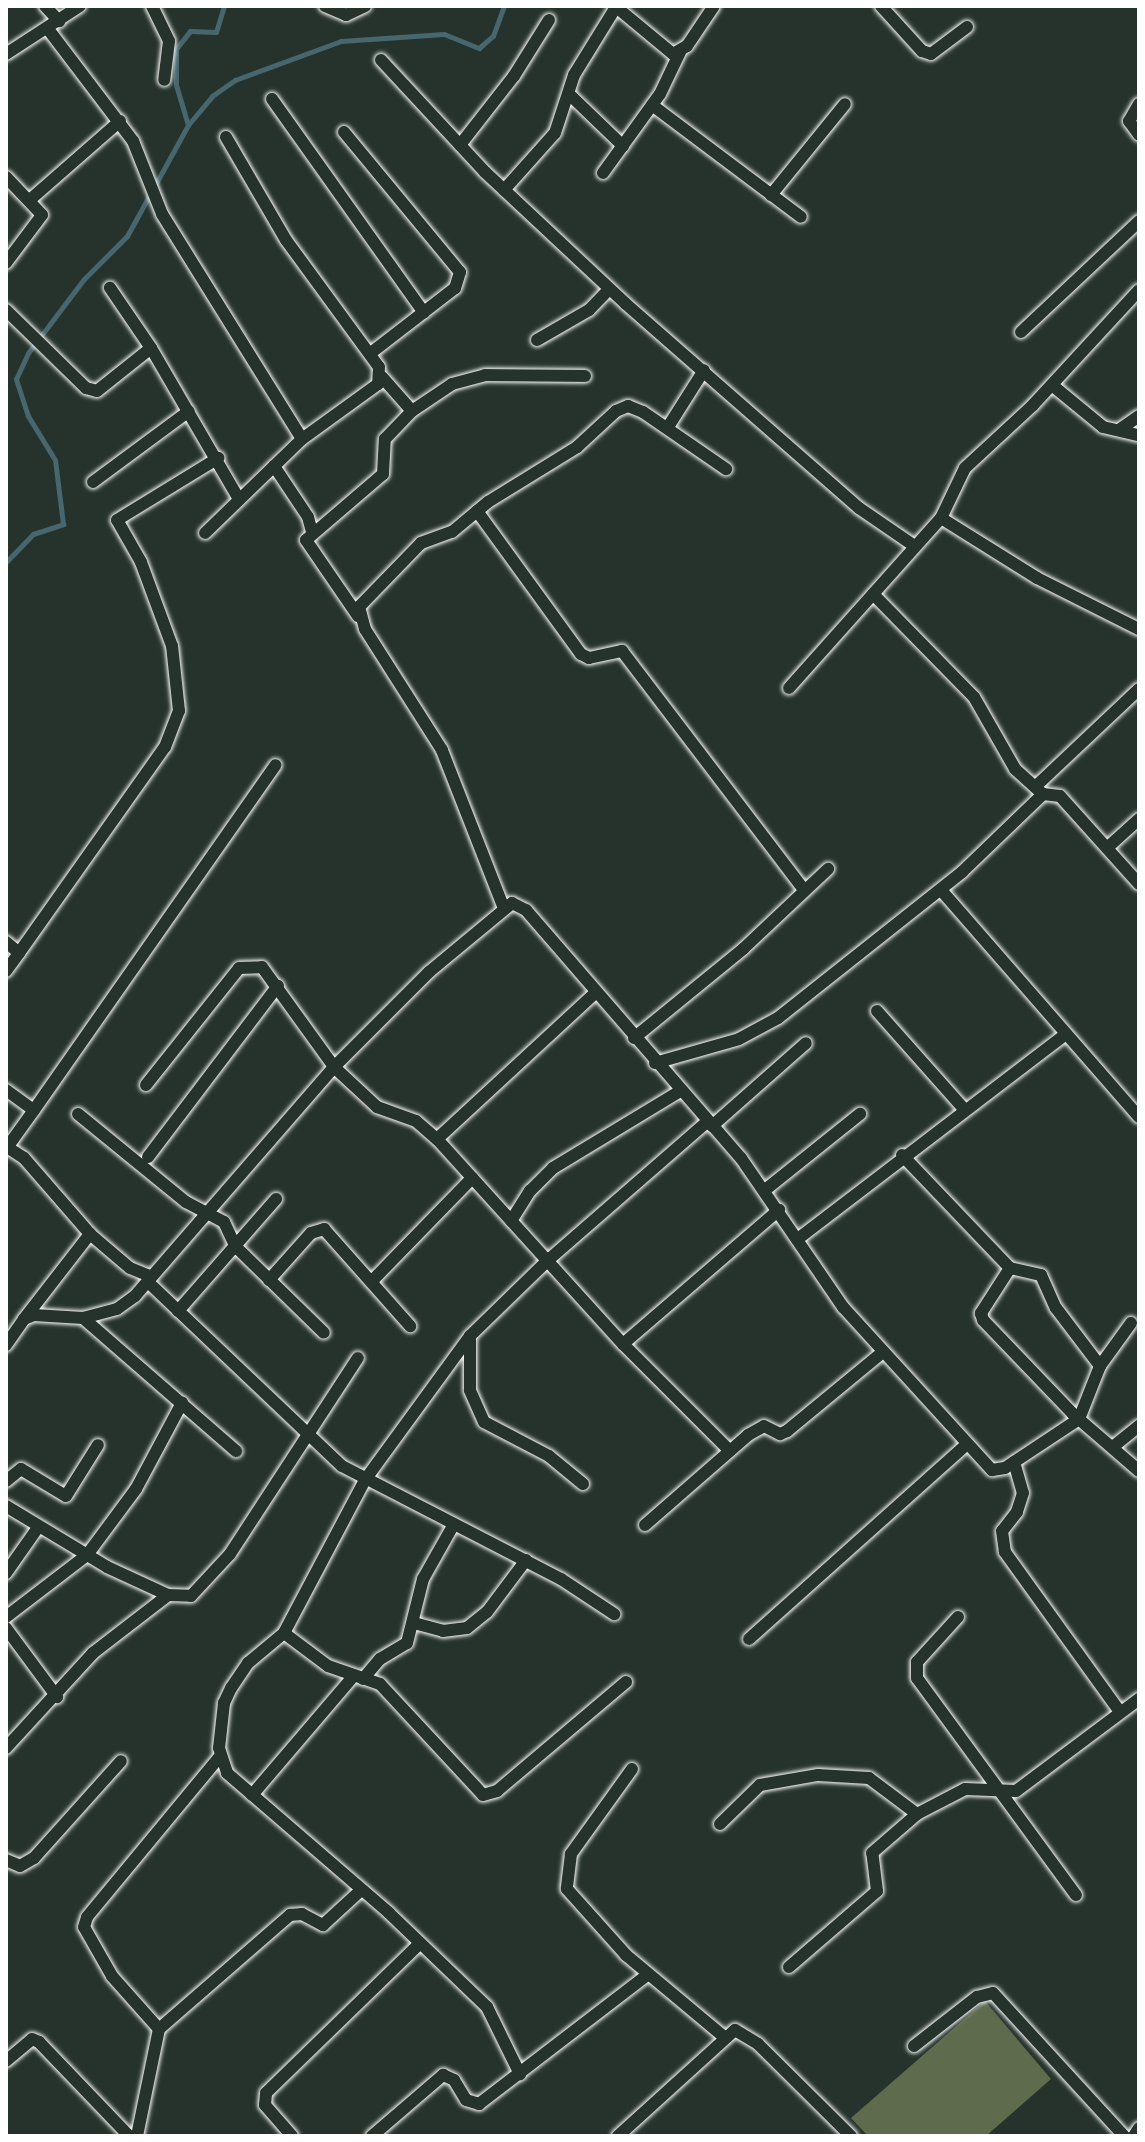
<!DOCTYPE html>
<style>
body{margin:0}
#map{position:relative;width:1145px;height:2142px;overflow:hidden;background:#26332d;font-family:Mynerve,sans-serif}
div>[style]{position:absolute}
[style*='--x']{left:calc(var(--x)*1px);top:calc(var(--y)*1px);width:calc(var(--w)*1px);rotate:calc(var(--a)*1deg)}
.green>*{inset:0;background:#5e6b4d}
.stream>*{height:5px;margin:-2.5px;padding:0 2.5px;transform-origin:2.5px;border-radius:2.5px;background:#47666d}
.roads{filter:drop-shadow(0 0 2px #fff) drop-shadow(0 0 2px #fff)}
.street>*{height:12px;margin:-6px;padding:0 6px;transform-origin:6px;border-radius:6px;background:#26332d}
span{translate:-50% -50%;white-space:nowrap;text-align:center;line-height:1.15;-webkit-text-stroke:8px #26332d;paint-order:stroke}
.frame{position:absolute;inset:0;border:8px solid #fff;pointer-events:none}
</style>
<div id="map">
<div class="green">
<div style="clip-path:polygon(985px 2001px,1051px 2079px,986px 2136px,868px 2136px,851px 2118px)"></div>
</div>
<div class="stream">
<div style="--x:188;--y:125;--w:42;--a:-106.7"></div>
<div style="--x:176;--y:85;--w:36;--a:-90"></div>
<div style="--x:176;--y:49;--w:23;--a:-52"></div>
<div style="--x:190;--y:31;--w:26;--a:2"></div>
<div style="--x:216;--y:32;--w:27;--a:-73"></div>
<div style="--x:6;--y:562;--w:39;--a:-46"></div>
<div style="--x:33;--y:534;--w:32;--a:-18"></div>
<div style="--x:63;--y:524;--w:64;--a:-97.1"></div>
<div style="--x:55;--y:460;--w:52;--a:-121.5"></div>
<div style="--x:28;--y:416;--w:39;--a:-108"></div>
<div style="--x:16;--y:379;--w:29;--a:-65"></div>
<div style="--x:28;--y:353;--w:93;--a:-52.9"></div>
<div style="--x:84;--y:279;--w:61;--a:-45"></div>
<div style="--x:127;--y:236;--w:127;--a:-61.2"></div>
<div style="--x:188;--y:125;--w:38;--a:-50"></div>
<div style="--x:212;--y:96;--w:28;--a:-35"></div>
<div style="--x:235;--y:80;--w:113;--a:-20.2"></div>
<div style="--x:341;--y:41;--w:103;--a:-3.9"></div>
<div style="--x:444;--y:34;--w:38;--a:22"></div>
<div style="--x:479;--y:48;--w:18;--a:-41"></div>
<div style="--x:493;--y:36;--w:32;--a:-70"></div>
</div>
<div class="roads">
<div class="street">
<div style="--x:45;--y:6;--w:21;--a:47"></div>
<div style="--x:152;--y:6;--w:39;--a:64"></div>
<div style="--x:169;--y:41;--w:39;--a:97"></div>
<div style="--x:325;--y:6;--w:23;--a:23"></div>
<div style="--x:346;--y:15;--w:21;--a:-25"></div>
<div style="--x:615;--y:6;--w:75;--a:39.6"></div>
<div style="--x:673;--y:54;--w:16;--a:-30"></div>
<div style="--x:687;--y:46;--w:48;--a:-56"></div>
<div style="--x:881;--y:6;--w:61;--a:47.7"></div>
<div style="--x:922;--y:51;--w:9;--a:18"></div>
<div style="--x:931;--y:54;--w:45;--a:-36.9"></div>
<div style="--x:48;--y:29;--w:141;--a:52.8"></div>
<div style="--x:133;--y:141;--w:79;--a:68.3"></div>
<div style="--x:162;--y:214;--w:265;--a:58.1"></div>
<div style="--x:302;--y:439;--w:135;--a:135.9"></div>
<div style="--x:6;--y:54;--w:88;--a:-33"></div>
<div style="--x:381;--y:60;--w:153;--a:47.1"></div>
<div style="--x:485;--y:172;--w:193;--a:43.1"></div>
<div style="--x:626;--y:304;--w:310;--a:41.2"></div>
<div style="--x:859;--y:508;--w:65;--a:34.4"></div>
<div style="--x:569;--y:94;--w:75;--a:43.9"></div>
<div style="--x:272;--y:99;--w:262;--a:54.6"></div>
<div style="--x:1139;--y:104;--w:20;--a:120"></div>
<div style="--x:1129;--y:121;--w:17;--a:54"></div>
<div style="--x:652;--y:105;--w:186;--a:36.9"></div>
<div style="--x:344;--y:132;--w:182;--a:50.4"></div>
<div style="--x:460;--y:272;--w:17;--a:107"></div>
<div style="--x:455;--y:288;--w:106;--a:142.3"></div>
<div style="--x:226;--y:137;--w:119;--a:59.8"></div>
<div style="--x:286;--y:240;--w:157;--a:53.8"></div>
<div style="--x:379;--y:367;--w:17;--a:93"></div>
<div style="--x:378;--y:384;--w:94;--a:144.1"></div>
<div style="--x:460;--y:145;--w:88;--a:-52"></div>
<div style="--x:514;--y:76;--w:66;--a:-58"></div>
<div style="--x:603;--y:173;--w:97;--a:-54.2"></div>
<div style="--x:660;--y:94;--w:47;--a:-64.5"></div>
<div style="--x:6;--y:177;--w:52;--a:46.5"></div>
<div style="--x:42;--y:215;--w:60;--a:126.9"></div>
<div style="--x:504;--y:190;--w:76;--a:-48.2"></div>
<div style="--x:555;--y:133;--w:61;--a:-71.9"></div>
<div style="--x:574;--y:75;--w:80;--a:-58.3"></div>
<div style="--x:771;--y:195;--w:117;--a:-50.9"></div>
<div style="--x:32;--y:198;--w:117;--a:-41.2"></div>
<div style="--x:6;--y:310;--w:112;--a:44.3"></div>
<div style="--x:86;--y:388;--w:11;--a:15"></div>
<div style="--x:97;--y:391;--w:69;--a:-38.5"></div>
<div style="--x:151;--y:348;--w:73;--a:-124.3"></div>
<div style="--x:1021;--y:332;--w:162;--a:-43.2"></div>
<div style="--x:537;--y:340;--w:60;--a:-30"></div>
<div style="--x:589;--y:310;--w:29;--a:-46"></div>
<div style="--x:151;--y:348;--w:175;--a:59.8"></div>
<div style="--x:382;--y:377;--w:45;--a:48.6"></div>
<div style="--x:412;--y:411;--w:48;--a:-34"></div>
<div style="--x:452;--y:384;--w:34;--a:-15"></div>
<div style="--x:485;--y:375;--w:100;--a:0.6"></div>
<div style="--x:1052;--y:385;--w:66;--a:39.5"></div>
<div style="--x:1103;--y:427;--w:37;--a:13"></div>
<div style="--x:668;--y:427;--w:67;--a:-57.7"></div>
<div style="--x:1119;--y:430;--w:24;--a:-35"></div>
<div style="--x:274;--y:466;--w:61;--a:56.3"></div>
<div style="--x:308;--y:517;--w:16;--a:75"></div>
<div style="--x:93;--y:482;--w:119;--a:-36.5"></div>
<div style="--x:477;--y:511;--w:177;--a:54"></div>
<div style="--x:581;--y:654;--w:9;--a:27"></div>
<div style="--x:589;--y:658;--w:34;--a:-12"></div>
<div style="--x:622;--y:651;--w:300;--a:52.7"></div>
<div style="--x:941;--y:518;--w:113;--a:32"></div>
<div style="--x:1037;--y:578;--w:114;--a:26.6"></div>
<div style="--x:873;--y:594;--w:144;--a:45.6"></div>
<div style="--x:974;--y:697;--w:83;--a:60.3"></div>
<div style="--x:1015;--y:769;--w:38;--a:42"></div>
<div style="--x:358;--y:616;--w:92;--a:-124.4"></div>
<div style="--x:306;--y:540;--w:101;--a:-40.6"></div>
<div style="--x:383;--y:474;--w:35;--a:-87"></div>
<div style="--x:385;--y:439;--w:39;--a:-46"></div>
<div style="--x:789;--y:688;--w:228;--a:-48.2"></div>
<div style="--x:941;--y:518;--w:55;--a:-64.4"></div>
<div style="--x:965;--y:468;--w:93;--a:-42.8"></div>
<div style="--x:1033;--y:405;--w:156;--a:-47.3"></div>
<div style="--x:1035;--y:787;--w:143;--a:-43.3"></div>
<div style="--x:1107;--y:848;--w:43;--a:-42.2"></div>
<div style="--x:941;--y:890;--w:301;--a:48.9"></div>
<div style="--x:503;--y:906;--w:168;--a:-111.4"></div>
<div style="--x:442;--y:750;--w:143;--a:-122.5"></div>
<div style="--x:365;--y:629;--w:23;--a:-105"></div>
<div style="--x:359;--y:607;--w:89;--a:-45.9"></div>
<div style="--x:421;--y:543;--w:33;--a:-20"></div>
<div style="--x:452;--y:532;--w:47;--a:-39.8"></div>
<div style="--x:488;--y:502;--w:105;--a:-31.7"></div>
<div style="--x:577;--y:447;--w:53;--a:-42.7"></div>
<div style="--x:616;--y:411;--w:13;--a:-23"></div>
<div style="--x:628;--y:406;--w:16;--a:22"></div>
<div style="--x:643;--y:412;--w:101;--a:34.5"></div>
<div style="--x:6;--y:942;--w:17;--a:40"></div>
<div style="--x:19;--y:953;--w:252;--a:-54.7"></div>
<div style="--x:165;--y:747;--w:39;--a:-69"></div>
<div style="--x:179;--y:711;--w:65;--a:-96.1"></div>
<div style="--x:172;--y:646;--w:90;--a:-110.3"></div>
<div style="--x:141;--y:562;--w:48;--a:-119.7"></div>
<div style="--x:117;--y:520;--w:119;--a:-31.5"></div>
<div style="--x:6;--y:971;--w:22;--a:-54"></div>
<div style="--x:877;--y:1011;--w:131;--a:48.4"></div>
<div style="--x:634;--y:1038;--w:141;--a:-39.2"></div>
<div style="--x:743;--y:949;--w:117;--a:-43.3"></div>
<div style="--x:655;--y:1063;--w:87;--a:-15.9"></div>
<div style="--x:739;--y:1039;--w:44;--a:-28.3"></div>
<div style="--x:778;--y:1018;--w:235;--a:-38.4"></div>
<div style="--x:962;--y:872;--w:112;--a:-43.9"></div>
<div style="--x:1043;--y:794;--w:17;--a:7"></div>
<div style="--x:1060;--y:796;--w:118;--a:48.1"></div>
<div style="--x:146;--y:1085;--w:149;--a:-51.5"></div>
<div style="--x:239;--y:968;--w:23;--a:-2"></div>
<div style="--x:262;--y:967;--w:123;--a:54.2"></div>
<div style="--x:334;--y:1067;--w:59;--a:42.9"></div>
<div style="--x:377;--y:1107;--w:41;--a:19.7"></div>
<div style="--x:416;--y:1121;--w:28;--a:41"></div>
<div style="--x:437;--y:1139;--w:277;--a:47.8"></div>
<div style="--x:623;--y:1344;--w:151;--a:45"></div>
<div style="--x:6;--y:1090;--w:34;--a:36"></div>
<div style="--x:34;--y:1110;--w:421;--a:-55"></div>
<div style="--x:78;--y:1114;--w:139;--a:39.2"></div>
<div style="--x:186;--y:1202;--w:43;--a:27.8"></div>
<div style="--x:224;--y:1222;--w:26;--a:65"></div>
<div style="--x:235;--y:1246;--w:124;--a:44.3"></div>
<div style="--x:712;--y:1126;--w:125;--a:-41.4"></div>
<div style="--x:437;--y:1139;--w:215;--a:-42.7"></div>
<div style="--x:7;--y:1147;--w:20;--a:33"></div>
<div style="--x:24;--y:1158;--w:101;--a:49"></div>
<div style="--x:90;--y:1234;--w:52;--a:40.4"></div>
<div style="--x:130;--y:1268;--w:22;--a:22"></div>
<div style="--x:150;--y:1276;--w:6;--a:108"></div>
<div style="--x:148;--y:1282;--w:267;--a:43.5"></div>
<div style="--x:342;--y:1466;--w:246;--a:27.3"></div>
<div style="--x:561;--y:1579;--w:64;--a:33.4"></div>
<div style="--x:6;--y:1149;--w:48;--a:-54.3"></div>
<div style="--x:902;--y:1155;--w:156;--a:46.3"></div>
<div style="--x:1010;--y:1268;--w:54;--a:122.8"></div>
<div style="--x:981;--y:1313;--w:7;--a:74"></div>
<div style="--x:983;--y:1320;--w:130;--a:46.2"></div>
<div style="--x:1073;--y:1414;--w:87;--a:40.8"></div>
<div style="--x:148;--y:1157;--w:215;--a:-52.8"></div>
<div style="--x:765;--y:1190;--w:122;--a:-38.7"></div>
<div style="--x:511;--y:1221;--w:36;--a:-58"></div>
<div style="--x:530;--y:1191;--w:33;--a:-45"></div>
<div style="--x:553;--y:1168;--w:149;--a:-31.2"></div>
<div style="--x:799;--y:1238;--w:336;--a:-37.4"></div>
<div style="--x:1010;--y:1268;--w:32;--a:13"></div>
<div style="--x:1041;--y:1275;--w:36;--a:66"></div>
<div style="--x:1056;--y:1308;--w:73;--a:52.8"></div>
<div style="--x:269;--y:1280;--w:63;--a:-48.2"></div>
<div style="--x:311;--y:1233;--w:14;--a:-17"></div>
<div style="--x:324;--y:1229;--w:130;--a:48.4"></div>
<div style="--x:372;--y:1281;--w:144;--a:-45.8"></div>
<div style="--x:178;--y:1311;--w:149;--a:-48.8"></div>
<div style="--x:83;--y:1318;--w:203;--a:41"></div>
<div style="--x:24;--y:1319;--w:108;--a:-52.2"></div>
<div style="--x:470;--y:1336;--w:178;--a:126.1"></div>
<div style="--x:365;--y:1480;--w:173;--a:117.9"></div>
<div style="--x:284;--y:1633;--w:47;--a:140.2"></div>
<div style="--x:248;--y:1663;--w:30;--a:124"></div>
<div style="--x:231;--y:1688;--w:17;--a:115"></div>
<div style="--x:224;--y:1703;--w:45;--a:96.3"></div>
<div style="--x:219;--y:1748;--w:26;--a:72"></div>
<div style="--x:227;--y:1773;--w:214;--a:40.8"></div>
<div style="--x:389;--y:1913;--w:136;--a:43.8"></div>
<div style="--x:487;--y:2007;--w:75;--a:63.8"></div>
<div style="--x:623;--y:1344;--w:206;--a:-40.7"></div>
<div style="--x:6;--y:1345;--w:32;--a:-55"></div>
<div style="--x:24;--y:1319;--w:11;--a:-22"></div>
<div style="--x:34;--y:1315;--w:49;--a:3.5"></div>
<div style="--x:83;--y:1318;--w:35;--a:-15"></div>
<div style="--x:117;--y:1309;--w:22;--a:-36"></div>
<div style="--x:135;--y:1296;--w:303;--a:-49"></div>
<div style="--x:334;--y:1067;--w:134;--a:-45"></div>
<div style="--x:429;--y:972;--w:108;--a:-39.7"></div>
<div style="--x:512;--y:903;--w:16;--a:27"></div>
<div style="--x:526;--y:910;--w:328;--a:49.1"></div>
<div style="--x:741;--y:1158;--w:181;--a:55.6"></div>
<div style="--x:843;--y:1307;--w:221;--a:47.6"></div>
<div style="--x:992;--y:1470;--w:13;--a:-9"></div>
<div style="--x:1005;--y:1468;--w:89;--a:-33.5"></div>
<div style="--x:1079;--y:1419;--w:57;--a:-68.4"></div>
<div style="--x:1100;--y:1366;--w:53;--a:-54.2"></div>
<div style="--x:1114;--y:1446;--w:32;--a:-39"></div>
<div style="--x:1014;--y:1462;--w:32;--a:74"></div>
<div style="--x:1023;--y:1493;--w:20;--a:108"></div>
<div style="--x:1017;--y:1512;--w:24;--a:128"></div>
<div style="--x:1002;--y:1531;--w:21;--a:82"></div>
<div style="--x:1005;--y:1552;--w:197;--a:54.3"></div>
<div style="--x:6;--y:1481;--w:19;--a:-39"></div>
<div style="--x:21;--y:1469;--w:52;--a:31"></div>
<div style="--x:66;--y:1496;--w:60;--a:-57.9"></div>
<div style="--x:583;--y:1484;--w:44;--a:-140.5"></div>
<div style="--x:549;--y:1456;--w:73;--a:-152.4"></div>
<div style="--x:484;--y:1422;--w:35;--a:-114"></div>
<div style="--x:470;--y:1390;--w:54;--a:-90"></div>
<div style="--x:470;--y:1336;--w:107;--a:-44.2"></div>
<div style="--x:547;--y:1261;--w:213;--a:-41"></div>
<div style="--x:6;--y:1506;--w:118;--a:31.1"></div>
<div style="--x:107;--y:1567;--w:67;--a:24.7"></div>
<div style="--x:168;--y:1595;--w:23;--a:2"></div>
<div style="--x:191;--y:1596;--w:57;--a:-47.1"></div>
<div style="--x:230;--y:1554;--w:234;--a:-56.9"></div>
<div style="--x:645;--y:1525;--w:137;--a:-41.1"></div>
<div style="--x:748;--y:1435;--w:18;--a:-29"></div>
<div style="--x:764;--y:1426;--w:18;--a:27"></div>
<div style="--x:780;--y:1434;--w:8;--a:-23"></div>
<div style="--x:787;--y:1431;--w:124;--a:-39.5"></div>
<div style="--x:6;--y:1573;--w:57;--a:-54.9"></div>
<div style="--x:6;--y:1617;--w:102;--a:-37.4"></div>
<div style="--x:87;--y:1555;--w:82;--a:-53.4"></div>
<div style="--x:136;--y:1489;--w:98;--a:-61.9"></div>
<div style="--x:958;--y:1617;--w:61;--a:132.3"></div>
<div style="--x:917;--y:1662;--w:16;--a:90"></div>
<div style="--x:917;--y:1678;--w:269;--a:53.8"></div>
<div style="--x:414;--y:1623;--w:30;--a:15"></div>
<div style="--x:443;--y:1631;--w:24;--a:-7"></div>
<div style="--x:467;--y:1628;--w:26;--a:-39"></div>
<div style="--x:487;--y:1612;--w:65;--a:-53.1"></div>
<div style="--x:6;--y:1628;--w:86;--a:53.5"></div>
<div style="--x:284;--y:1633;--w:55;--a:36.9"></div>
<div style="--x:328;--y:1666;--w:55;--a:19.1"></div>
<div style="--x:380;--y:1684;--w:151;--a:47.1"></div>
<div style="--x:483;--y:1795;--w:15;--a:-16"></div>
<div style="--x:497;--y:1791;--w:169;--a:-40.2"></div>
<div style="--x:749;--y:1639;--w:291;--a:-41.8"></div>
<div style="--x:363;--y:1679;--w:26;--a:-50"></div>
<div style="--x:380;--y:1659;--w:31;--a:-31"></div>
<div style="--x:407;--y:1643;--w:66;--a:-76"></div>
<div style="--x:423;--y:1579;--w:63;--a:-60.6"></div>
<div style="--x:6;--y:1748;--w:129;--a:-47.5"></div>
<div style="--x:93;--y:1653;--w:95;--a:-37.7"></div>
<div style="--x:632;--y:1769;--w:105;--a:125.7"></div>
<div style="--x:571;--y:1854;--w:35;--a:97"></div>
<div style="--x:567;--y:1889;--w:89;--a:48.2"></div>
<div style="--x:626;--y:1955;--w:128;--a:39.9"></div>
<div style="--x:252;--y:1795;--w:154;--a:-49.5"></div>
<div style="--x:720;--y:1824;--w:56;--a:-44.3"></div>
<div style="--x:760;--y:1785;--w:59;--a:-9.8"></div>
<div style="--x:818;--y:1775;--w:51;--a:3.4"></div>
<div style="--x:869;--y:1778;--w:60;--a:36.9"></div>
<div style="--x:917;--y:1814;--w:54;--a:-27.5"></div>
<div style="--x:965;--y:1789;--w:51;--a:2.2"></div>
<div style="--x:1016;--y:1791;--w:154;--a:-36.8"></div>
<div style="--x:6;--y:1860;--w:15;--a:23"></div>
<div style="--x:20;--y:1866;--w:16;--a:-30"></div>
<div style="--x:34;--y:1858;--w:130;--a:-48.1"></div>
<div style="--x:789;--y:1967;--w:116;--a:-40.8"></div>
<div style="--x:877;--y:1891;--w:38;--a:-97"></div>
<div style="--x:872;--y:1853;--w:60;--a:-40.9"></div>
<div style="--x:159;--y:2029;--w:71;--a:-131.6"></div>
<div style="--x:112;--y:1976;--w:56;--a:-119.7"></div>
<div style="--x:84;--y:1927;--w:10;--a:-73"></div>
<div style="--x:87;--y:1917;--w:209;--a:-50.4"></div>
<div style="--x:914;--y:2046;--w:80;--a:-37.9"></div>
<div style="--x:977;--y:1997;--w:16;--a:-14"></div>
<div style="--x:993;--y:1993;--w:194;--a:47.5"></div>
<div style="--x:6;--y:2061;--w:34;--a:-40"></div>
<div style="--x:32;--y:2039;--w:8;--a:23"></div>
<div style="--x:39;--y:2042;--w:130;--a:46.2"></div>
<div style="--x:137;--y:2136;--w:109;--a:-78.4"></div>
<div style="--x:159;--y:2029;--w:174;--a:-41"></div>
<div style="--x:290;--y:1915;--w:12;--a:-5"></div>
<div style="--x:302;--y:1914;--w:24;--a:28"></div>
<div style="--x:323;--y:1925;--w:52;--a:-42.6"></div>
<div style="--x:292;--y:2136;--w:41;--a:-131.1"></div>
<div style="--x:265;--y:2105;--w:12;--a:-85"></div>
<div style="--x:266;--y:2093;--w:215;--a:-44.2"></div>
<div style="--x:372;--y:2136;--w:94;--a:-40.7"></div>
<div style="--x:443;--y:2075;--w:12;--a:24"></div>
<div style="--x:454;--y:2080;--w:23;--a:59"></div>
<div style="--x:466;--y:2100;--w:14;--a:17"></div>
<div style="--x:479;--y:2104;--w:212;--a:-37.5"></div>
<div style="--x:618;--y:2136;--w:158;--a:-42.2"></div>
<div style="--x:735;--y:2030;--w:27;--a:31"></div>
<div style="--x:758;--y:2044;--w:131;--a:44.7"></div>
<div style="--x:1134;--y:2136;--w:9;--a:-58"></div>
</div>
</div>
<div class="frame"></div>
</div>
